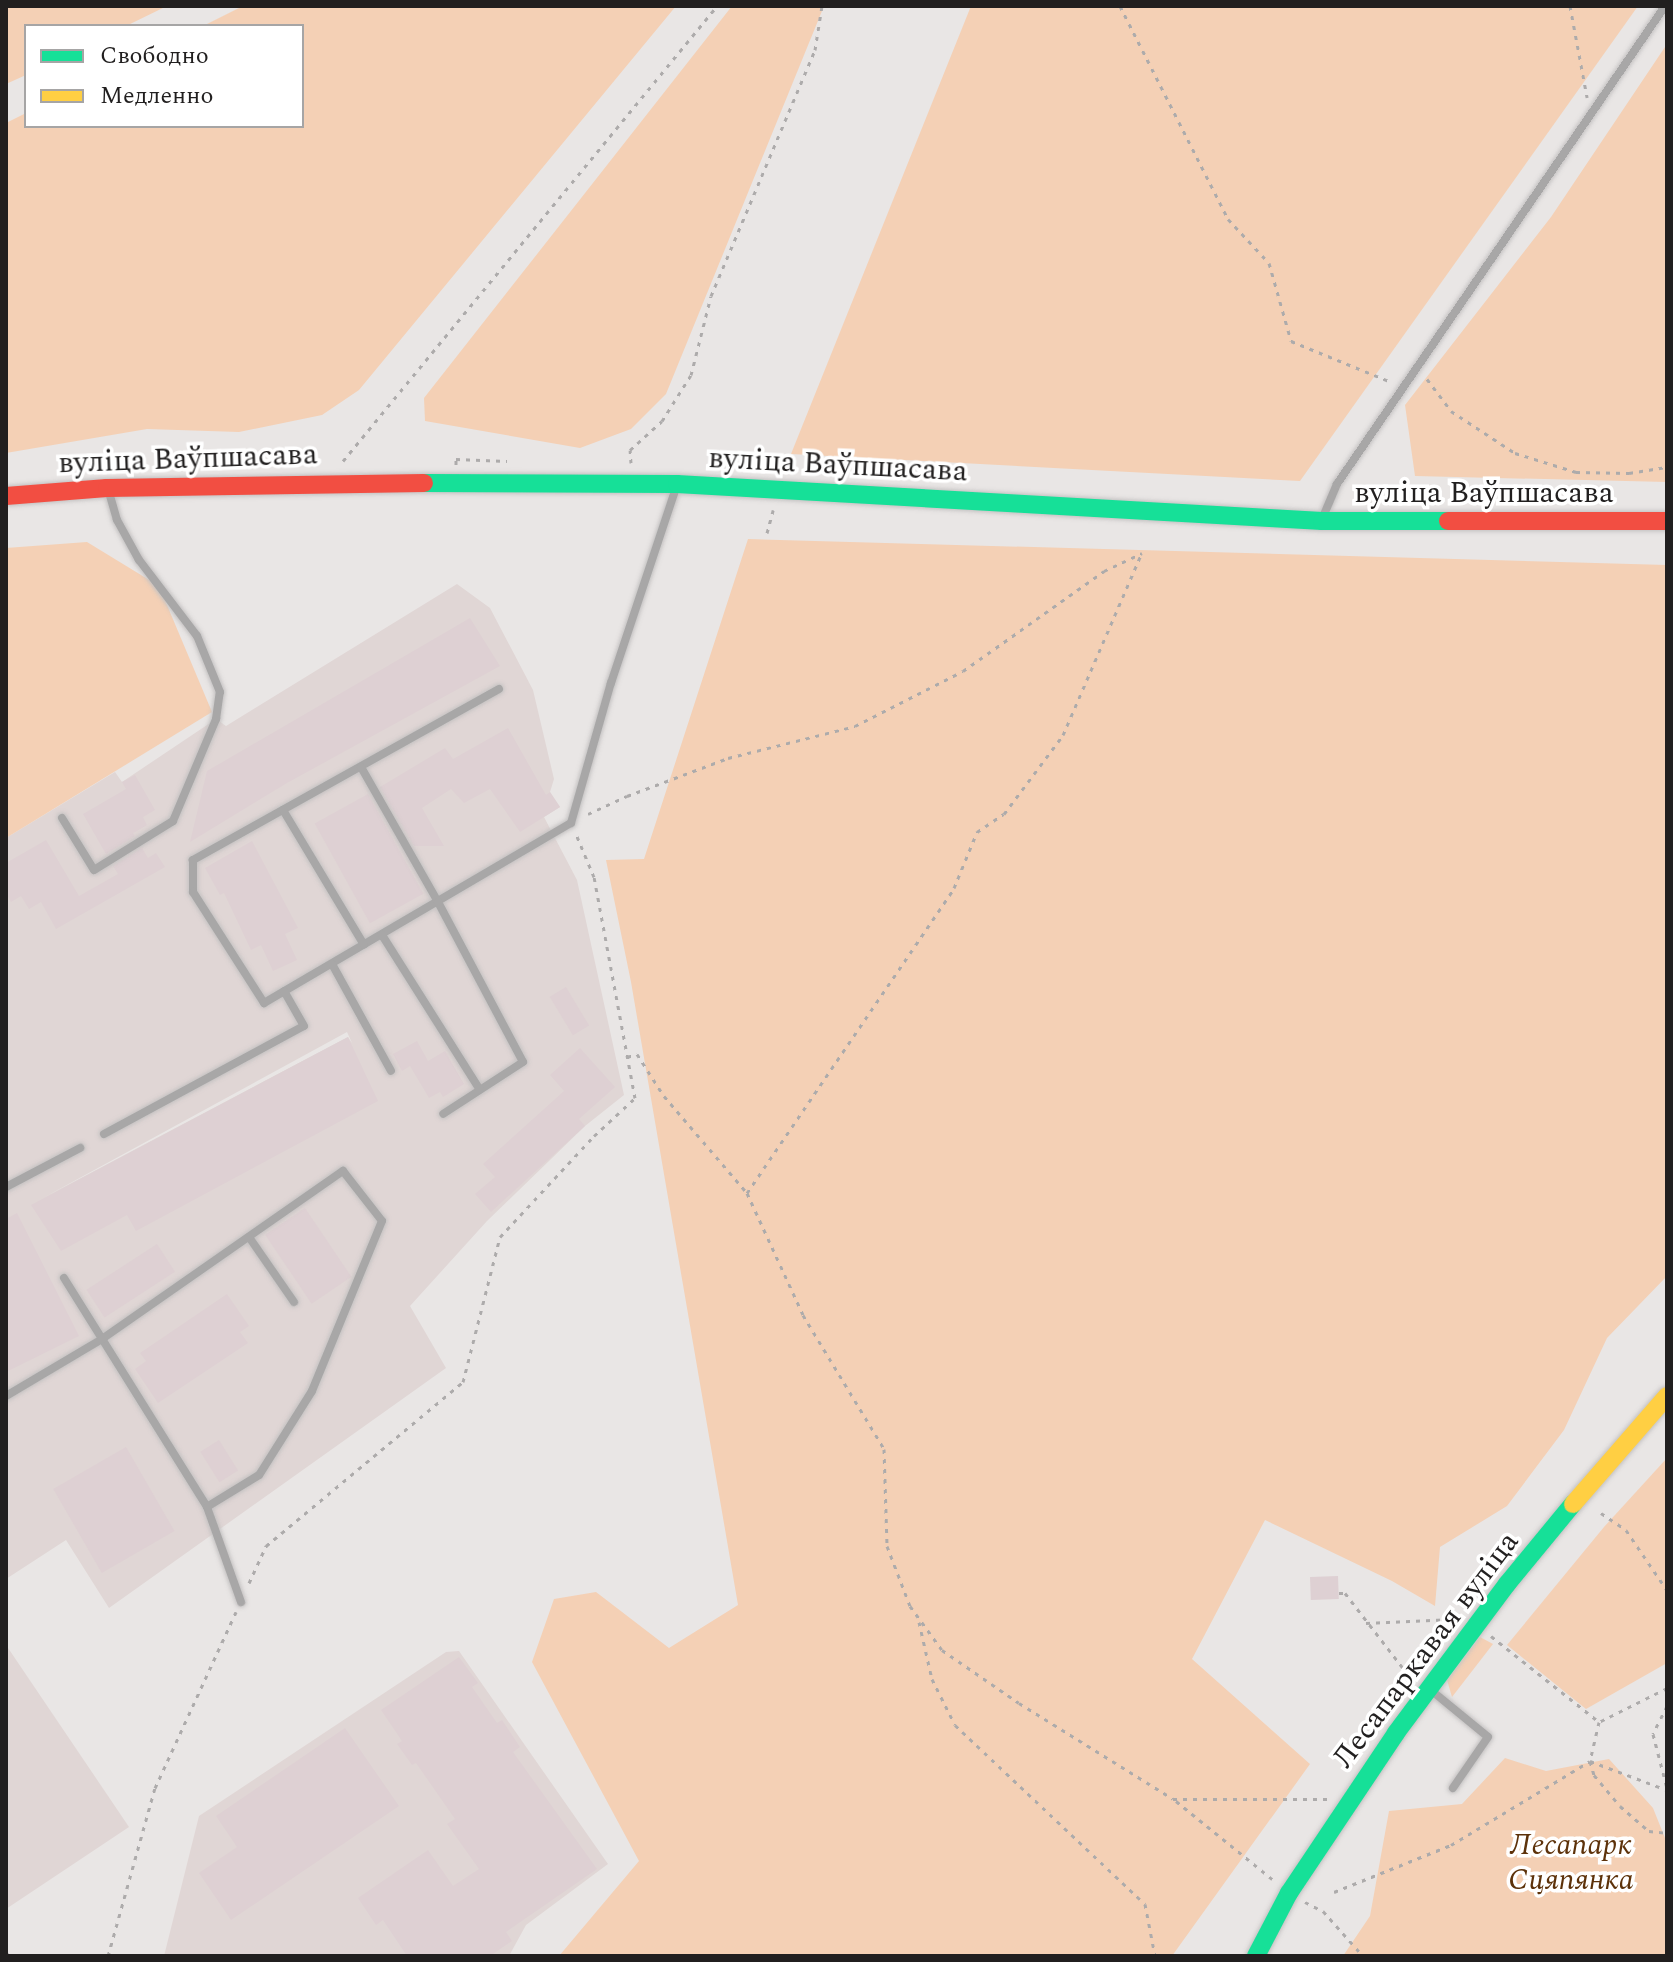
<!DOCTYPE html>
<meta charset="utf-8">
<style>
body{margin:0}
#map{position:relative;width:1673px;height:1962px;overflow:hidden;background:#e9e6e5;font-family:Spectral,serif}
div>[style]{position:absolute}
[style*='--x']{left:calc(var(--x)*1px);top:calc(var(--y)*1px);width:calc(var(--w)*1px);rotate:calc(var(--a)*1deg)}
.built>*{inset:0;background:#e0d6d5}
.green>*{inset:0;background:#f4d0b5}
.building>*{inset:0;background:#ded0d3;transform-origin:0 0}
.path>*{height:3px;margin-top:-1.5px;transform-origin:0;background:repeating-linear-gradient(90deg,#adabab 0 4px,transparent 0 10px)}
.roads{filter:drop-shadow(0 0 2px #c4c2c2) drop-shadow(0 0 2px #c4c2c2)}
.lane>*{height:8px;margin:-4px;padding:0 4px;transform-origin:4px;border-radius:4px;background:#a8a7a7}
.fast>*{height:18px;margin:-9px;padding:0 9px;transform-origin:9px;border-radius:9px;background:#16e098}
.slow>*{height:18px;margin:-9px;padding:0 9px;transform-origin:9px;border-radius:9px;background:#ffcf43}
.jam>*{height:18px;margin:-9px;padding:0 9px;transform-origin:9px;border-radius:9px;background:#f24e42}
span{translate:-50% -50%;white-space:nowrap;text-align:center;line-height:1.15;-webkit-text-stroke:7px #fff;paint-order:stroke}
.street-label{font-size:30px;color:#211f1f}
.park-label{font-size:30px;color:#5d320a;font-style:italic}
.frame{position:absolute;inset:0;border:8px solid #211f1f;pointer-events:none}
.legend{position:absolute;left:24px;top:24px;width:280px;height:104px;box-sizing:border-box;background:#fff;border:2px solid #a6a5a5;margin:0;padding:10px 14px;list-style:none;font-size:24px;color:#211f1f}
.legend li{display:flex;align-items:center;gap:16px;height:40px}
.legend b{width:40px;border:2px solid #a6a5a5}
</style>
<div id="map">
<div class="built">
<div style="clip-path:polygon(evenodd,457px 584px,490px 608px,533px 690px,554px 779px,550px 792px,560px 807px,544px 817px,577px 880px,624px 1095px,585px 1126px,487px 1221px,410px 1306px,446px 1368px,109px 1608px,66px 1540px,6px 1579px,6px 838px,115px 772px,122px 782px,216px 719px,226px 726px,457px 584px,347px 1032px,352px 1043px,348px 1037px,43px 1198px,347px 1032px)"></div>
<div style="clip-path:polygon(6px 1645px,129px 1827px,6px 1909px)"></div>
<div style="clip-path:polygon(459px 1651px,608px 1864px,526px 1925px,509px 1956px,164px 1956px,199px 1816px,446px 1652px)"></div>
</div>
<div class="green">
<div style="clip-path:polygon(6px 6px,167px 6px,126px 26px,26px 26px,26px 75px,6px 84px)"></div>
<div style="clip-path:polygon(243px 6px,676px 6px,359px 390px,322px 415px,239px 432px,147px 429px,6px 453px,6px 123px,26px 113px,26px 126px,302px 126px,302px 26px,203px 26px)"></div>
<div style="clip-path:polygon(732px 6px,824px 6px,666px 394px,631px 429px,580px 448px,425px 421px,424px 398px)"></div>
<div style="clip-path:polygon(971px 6px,1638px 6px,1300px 481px,791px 454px)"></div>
<div style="clip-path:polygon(1667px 44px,1667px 482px,1415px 476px,1405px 405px,1551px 217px)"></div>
<div style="clip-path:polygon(748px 539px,1667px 565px,1667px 1276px,1607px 1338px,1564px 1430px,1507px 1506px,1440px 1547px,1435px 1606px,1392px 1581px,1265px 1520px,1192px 1659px,1310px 1764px,1172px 1956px,559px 1956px,639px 1861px,532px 1662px,554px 1599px,596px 1592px,669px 1648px,738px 1605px,631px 982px,606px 860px,644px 859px)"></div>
<div style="clip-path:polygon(87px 542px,159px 586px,212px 712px,6px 838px,6px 548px)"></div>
<div style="clip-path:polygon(1667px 1458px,1667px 1663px,1586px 1709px,1507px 1645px,1604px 1527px)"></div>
<div style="clip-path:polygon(1480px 1637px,1493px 1644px,1452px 1697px,1447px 1680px)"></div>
<div style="clip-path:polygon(1505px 1758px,1546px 1771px,1609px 1759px,1653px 1808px,1667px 1843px,1667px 1956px,1343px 1956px,1370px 1916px,1389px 1811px,1462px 1804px)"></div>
</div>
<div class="building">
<div style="clip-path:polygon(470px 618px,500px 666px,287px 783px,190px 842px,207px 771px)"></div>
<div style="clip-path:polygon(508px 728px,546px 795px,550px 792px,560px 807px,520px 832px,490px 789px,464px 803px,451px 789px,422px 808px,444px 846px,414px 846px,380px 787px,445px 748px,453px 759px)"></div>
<div style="clip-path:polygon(135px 775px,155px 810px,143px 817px,147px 825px,133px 833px,135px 836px,106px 854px,83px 814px,126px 789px,122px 782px)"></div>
<div style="left:368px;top:794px;width:114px;height:61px;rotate:61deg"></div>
<div style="clip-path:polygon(46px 840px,79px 896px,118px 874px,113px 866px,142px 848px,148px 858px,156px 853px,165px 867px,56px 929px,41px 902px,29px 909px,21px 896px,11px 902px,6px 893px,6px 863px)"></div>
<div style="clip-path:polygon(252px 841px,298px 928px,285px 934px,297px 960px,273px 971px,261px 945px,251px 950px,224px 893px,220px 895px,205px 868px)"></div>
<div style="left:566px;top:987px;width:45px;height:19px;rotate:59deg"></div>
<div style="clip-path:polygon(348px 1037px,378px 1101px,136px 1231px,127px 1215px,61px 1251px,31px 1205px)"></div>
<div style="clip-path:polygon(417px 1041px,428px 1061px,445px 1051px,464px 1084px,443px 1097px,440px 1092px,429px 1098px,410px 1066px,402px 1071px,393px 1054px)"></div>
<div style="clip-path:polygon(580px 1048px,615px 1087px,579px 1119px,585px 1126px,491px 1212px,475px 1194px,495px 1177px,483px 1164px,564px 1091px,550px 1075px)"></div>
<div style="left:305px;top:1208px;width:83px;height:48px;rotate:56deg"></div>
<div style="clip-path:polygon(17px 1213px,79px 1336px,6px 1372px,6px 1219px)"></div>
<div style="left:157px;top:1244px;width:33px;height:84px;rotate:57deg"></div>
<div style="clip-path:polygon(227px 1294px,249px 1326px,240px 1332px,248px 1343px,158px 1403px,135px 1369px,146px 1361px,140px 1353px)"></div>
<div style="left:219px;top:1440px;width:36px;height:22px;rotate:58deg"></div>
<div style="left:126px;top:1447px;width:97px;height:84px;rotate:60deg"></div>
<div style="left:1338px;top:1576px;width:23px;height:28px;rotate:88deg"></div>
<div style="clip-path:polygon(459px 1657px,478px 1683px,472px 1687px,497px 1723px,502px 1720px,520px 1747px,513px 1752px,597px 1869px,506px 1932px,512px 1941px,490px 1956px,407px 1956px,383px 1920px,376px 1925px,358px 1898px,428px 1850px,453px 1886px,479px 1869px,447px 1824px,455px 1819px,416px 1763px,412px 1765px,397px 1744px,402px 1741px,381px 1710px)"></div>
<div style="clip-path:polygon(345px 1728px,399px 1806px,231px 1920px,199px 1873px,237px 1847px,216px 1816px)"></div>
</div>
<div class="path">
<div style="--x:1120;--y:6;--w:239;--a:63.1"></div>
<div style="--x:1228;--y:219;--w:60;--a:47"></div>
<div style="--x:1269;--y:263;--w:81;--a:74.2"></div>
<div style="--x:1291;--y:341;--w:108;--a:22.3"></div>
<div style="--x:1570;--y:6;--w:93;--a:79.4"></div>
<div style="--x:1427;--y:379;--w:40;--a:53"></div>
<div style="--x:1451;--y:411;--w:77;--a:33.3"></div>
<div style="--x:1515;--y:453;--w:64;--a:17.3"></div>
<div style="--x:1576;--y:472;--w:53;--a:1.1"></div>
<div style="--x:1629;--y:473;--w:38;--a:-9"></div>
<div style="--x:343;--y:461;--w:589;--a:-50.58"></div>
<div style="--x:631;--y:463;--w:13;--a:-94"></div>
<div style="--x:630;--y:450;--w:43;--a:-42.2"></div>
<div style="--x:662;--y:421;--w:54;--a:-57.8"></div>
<div style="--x:691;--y:375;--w:81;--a:-75.8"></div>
<div style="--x:711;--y:296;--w:267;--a:-67.1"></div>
<div style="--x:815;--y:50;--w:45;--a:-81"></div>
<div style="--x:456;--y:465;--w:6;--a:-90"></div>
<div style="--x:456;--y:459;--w:51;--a:2.2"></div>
<div style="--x:767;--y:533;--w:24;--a:-75"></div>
<div style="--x:588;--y:814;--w:43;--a:-24.8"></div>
<div style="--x:627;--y:796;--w:108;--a:-20.6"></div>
<div style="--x:728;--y:758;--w:131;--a:-14.1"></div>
<div style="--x:855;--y:726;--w:121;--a:-27"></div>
<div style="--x:963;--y:671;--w:173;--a:-35.3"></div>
<div style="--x:1104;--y:571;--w:42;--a:-25.3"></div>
<div style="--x:627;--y:1057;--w:10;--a:-17"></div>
<div style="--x:637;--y:1054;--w:50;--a:57.3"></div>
<div style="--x:664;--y:1096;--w:128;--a:49.4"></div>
<div style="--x:747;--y:1193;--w:134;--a:65.3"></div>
<div style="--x:803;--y:1315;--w:157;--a:58.8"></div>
<div style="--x:884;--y:1449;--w:97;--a:88.2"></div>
<div style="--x:887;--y:1546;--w:64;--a:69"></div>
<div style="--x:910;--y:1606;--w:54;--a:54"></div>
<div style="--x:942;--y:1650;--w:93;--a:34.5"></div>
<div style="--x:1019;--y:1703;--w:181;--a:31.9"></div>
<div style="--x:1173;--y:1799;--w:154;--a:0"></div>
<div style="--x:747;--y:1193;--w:369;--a:-55.8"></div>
<div style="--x:954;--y:888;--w:61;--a:-67.7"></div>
<div style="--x:977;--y:832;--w:32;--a:-34"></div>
<div style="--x:1004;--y:814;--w:99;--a:-53.2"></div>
<div style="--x:1063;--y:735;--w:196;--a:-66.6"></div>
<div style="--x:1601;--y:1513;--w:30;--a:34"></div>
<div style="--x:1626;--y:1530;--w:73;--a:55.7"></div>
<div style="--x:249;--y:1583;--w:41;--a:-65.3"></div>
<div style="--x:266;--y:1546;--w:256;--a:-39.8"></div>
<div style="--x:463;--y:1382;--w:150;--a:-75.7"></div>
<div style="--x:500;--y:1237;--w:138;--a:-47.1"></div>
<div style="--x:594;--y:1136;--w:56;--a:-42.8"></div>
<div style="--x:635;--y:1098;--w:225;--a:-100.5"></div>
<div style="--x:594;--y:877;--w:47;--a:-112.7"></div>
<div style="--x:1339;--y:1593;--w:6;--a:0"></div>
<div style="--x:1345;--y:1593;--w:106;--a:52.3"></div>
<div style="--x:919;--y:1622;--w:58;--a:77.2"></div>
<div style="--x:932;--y:1679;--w:51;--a:63.4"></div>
<div style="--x:955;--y:1725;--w:261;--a:43.3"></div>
<div style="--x:1145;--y:1904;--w:53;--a:79.1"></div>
<div style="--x:1366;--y:1623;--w:88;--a:-2.6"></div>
<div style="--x:1491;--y:1636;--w:137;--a:38.5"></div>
<div style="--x:1667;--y:1688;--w:76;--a:153.4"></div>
<div style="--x:1599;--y:1722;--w:40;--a:103"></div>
<div style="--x:1590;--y:1761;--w:15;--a:74"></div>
<div style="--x:1594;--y:1775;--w:40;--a:50"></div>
<div style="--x:1620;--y:1806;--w:38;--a:41"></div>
<div style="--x:1649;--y:1831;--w:18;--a:6"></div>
<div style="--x:1667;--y:1706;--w:31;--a:117"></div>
<div style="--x:1653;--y:1734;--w:56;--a:75.5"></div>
<div style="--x:1590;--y:1761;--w:82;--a:20.6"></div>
<div style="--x:1176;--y:1801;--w:124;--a:39.1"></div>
<div style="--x:1334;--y:1892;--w:126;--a:-21.9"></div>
<div style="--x:1451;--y:1845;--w:162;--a:-31.1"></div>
<div style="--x:1305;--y:1902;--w:20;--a:27"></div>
<div style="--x:1323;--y:1911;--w:60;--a:48.4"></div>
<div style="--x:6;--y:1952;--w:5;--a:53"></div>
<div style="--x:108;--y:1956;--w:174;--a:-74.4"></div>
<div style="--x:155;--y:1788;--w:194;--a:-65.3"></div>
</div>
<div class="roads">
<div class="lane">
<div style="--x:1323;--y:517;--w:36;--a:-67"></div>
<div style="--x:1337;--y:484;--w:580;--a:-55.54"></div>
<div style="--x:499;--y:689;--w:351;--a:150.8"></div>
<div style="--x:193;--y:860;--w:32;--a:90"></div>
<div style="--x:193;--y:892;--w:132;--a:57.4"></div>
<div style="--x:264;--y:1003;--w:356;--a:-30.4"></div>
<div style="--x:571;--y:823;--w:146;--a:-74.1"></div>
<div style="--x:611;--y:683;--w:209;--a:-71.6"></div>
<div style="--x:361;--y:767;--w:155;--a:60.3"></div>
<div style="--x:438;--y:902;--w:181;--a:62"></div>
<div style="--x:523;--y:1062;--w:95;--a:147"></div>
<div style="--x:283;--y:810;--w:157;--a:59"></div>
<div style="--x:62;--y:818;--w:61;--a:58.4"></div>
<div style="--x:94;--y:870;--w:93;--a:-31.8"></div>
<div style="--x:173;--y:821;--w:111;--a:-67.1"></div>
<div style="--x:216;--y:719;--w:27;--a:-82"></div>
<div style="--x:220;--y:692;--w:61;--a:-112.3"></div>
<div style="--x:197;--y:636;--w:96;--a:-127.3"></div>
<div style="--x:139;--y:560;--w:46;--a:-118.8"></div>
<div style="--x:117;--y:520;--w:33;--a:-106"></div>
<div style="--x:382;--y:935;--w:183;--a:57.7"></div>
<div style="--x:332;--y:964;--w:122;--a:61.1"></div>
<div style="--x:104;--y:1134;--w:227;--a:-28.4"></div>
<div style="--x:304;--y:1026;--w:40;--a:-119.7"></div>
<div style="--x:6;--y:1187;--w:84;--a:-27.8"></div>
<div style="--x:249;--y:1237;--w:79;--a:55.3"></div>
<div style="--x:64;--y:1278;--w:270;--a:58"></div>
<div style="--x:207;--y:1507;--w:101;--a:70.3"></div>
<div style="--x:6;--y:1396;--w:112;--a:-30.7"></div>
<div style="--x:102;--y:1339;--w:294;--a:-34.9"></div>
<div style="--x:343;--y:1171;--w:63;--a:52"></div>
<div style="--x:382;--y:1221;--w:184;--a:112.4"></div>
<div style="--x:312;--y:1391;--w:99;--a:122.2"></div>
<div style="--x:259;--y:1475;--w:61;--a:148.4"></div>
<div style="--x:1432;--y:1691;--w:72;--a:39.4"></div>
<div style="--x:1488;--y:1737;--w:62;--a:124.5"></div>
</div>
<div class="fast">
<div style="--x:424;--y:483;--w:253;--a:0.2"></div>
<div style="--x:677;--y:484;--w:646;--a:3.28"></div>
<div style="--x:1322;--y:521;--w:126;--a:0"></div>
<div style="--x:1256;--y:1956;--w:71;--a:-62.4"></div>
<div style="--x:1289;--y:1893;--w:192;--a:-56.2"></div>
<div style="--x:1396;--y:1733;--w:186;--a:-53.3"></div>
<div style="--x:1507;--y:1584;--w:104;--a:-50.5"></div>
</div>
<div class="slow">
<div style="--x:1573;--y:1504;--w:143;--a:-49"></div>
</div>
<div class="jam">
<div style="--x:6;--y:496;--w:101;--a:-4.5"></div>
<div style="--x:107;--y:488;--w:317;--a:-0.9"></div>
<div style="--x:1448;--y:521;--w:219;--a:0"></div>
</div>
</div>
<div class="street-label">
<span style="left:188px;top:459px;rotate:-2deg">вуліца Ваўпшасава</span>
<span style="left:838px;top:465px;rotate:3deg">вуліца Ваўпшасава</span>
<span style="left:1484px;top:493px">вуліца Ваўпшасава</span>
<span style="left:1426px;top:1650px;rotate:-53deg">Лесапаркавая вуліца</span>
</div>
<div class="park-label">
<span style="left:1571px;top:1862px">Лесапарк<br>Сцяпянка</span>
</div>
<div class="frame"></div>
<ul class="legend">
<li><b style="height:10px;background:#16e098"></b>Свободно</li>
<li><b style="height:10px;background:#ffcf43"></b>Медленно</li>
</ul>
</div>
